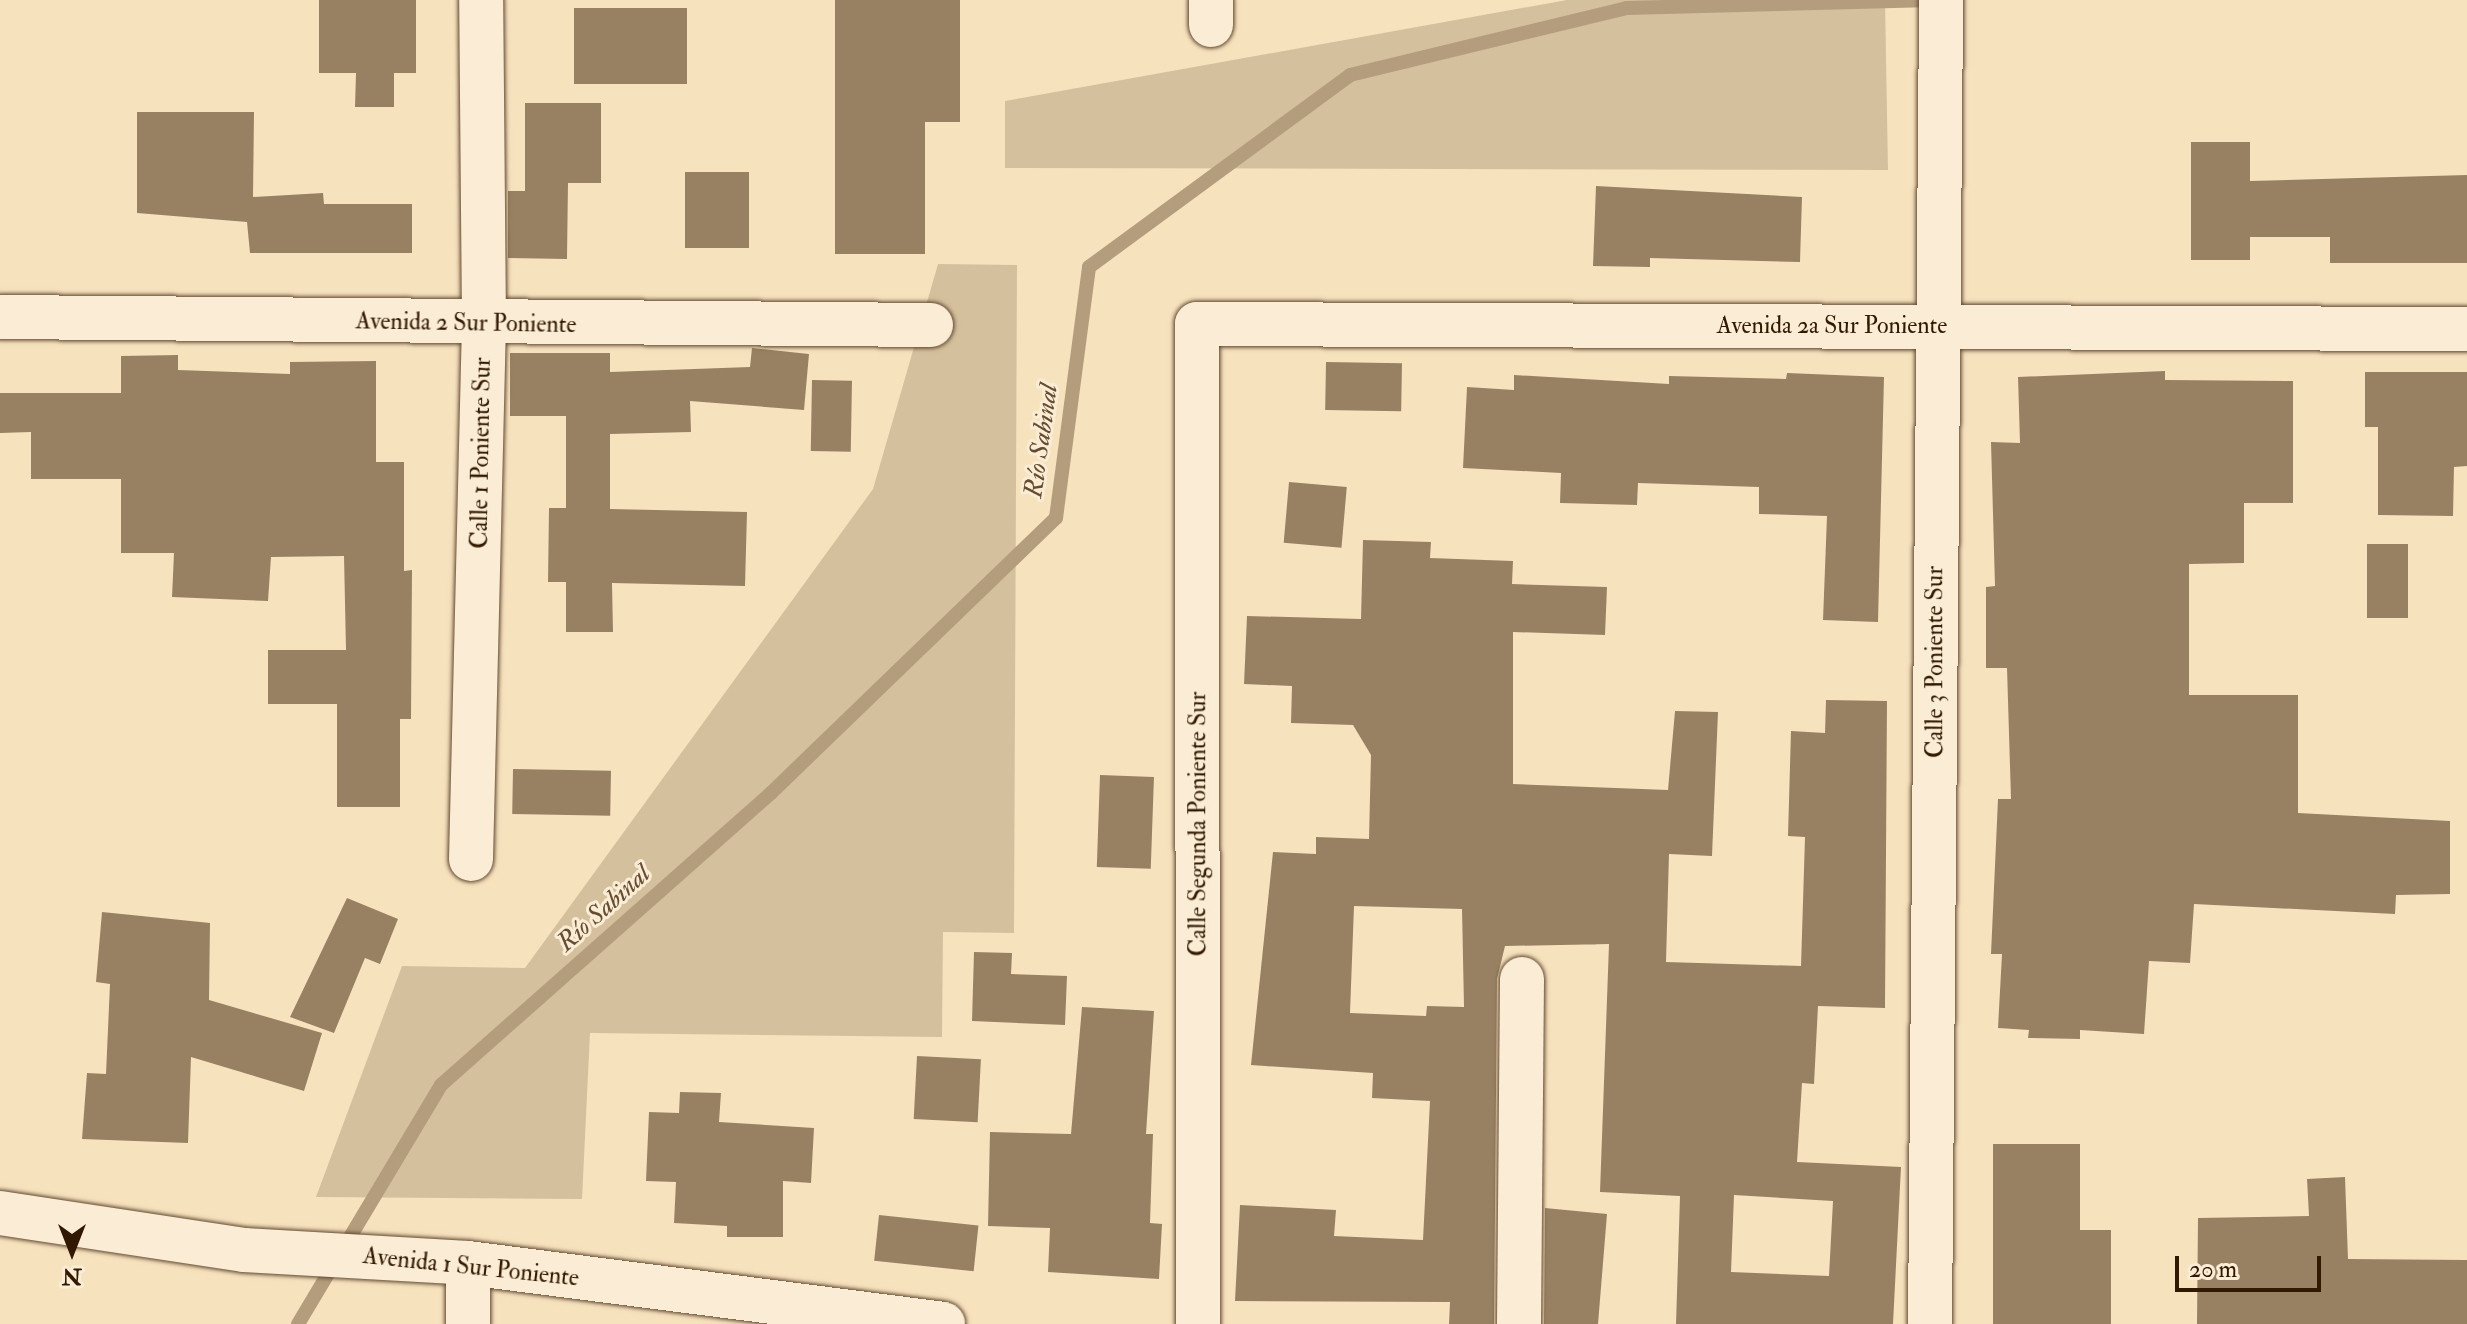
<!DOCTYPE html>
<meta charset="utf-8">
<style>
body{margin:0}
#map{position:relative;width:2467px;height:1324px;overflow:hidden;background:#f7e2be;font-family:"IM FELL Double Pica",serif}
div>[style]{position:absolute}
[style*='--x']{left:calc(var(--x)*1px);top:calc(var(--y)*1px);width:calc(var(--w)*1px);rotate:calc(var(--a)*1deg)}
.green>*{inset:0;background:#d5c09e}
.stream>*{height:14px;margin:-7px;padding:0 7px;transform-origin:7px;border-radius:7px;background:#b49d7d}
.building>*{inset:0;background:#988163;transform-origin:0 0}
.roads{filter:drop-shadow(0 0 2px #624a30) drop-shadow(0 0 2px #624a30)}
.street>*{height:44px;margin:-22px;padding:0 22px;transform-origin:22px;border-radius:22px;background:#faecd5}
.secondary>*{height:44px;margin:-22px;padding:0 22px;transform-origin:22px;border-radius:22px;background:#faecd5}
span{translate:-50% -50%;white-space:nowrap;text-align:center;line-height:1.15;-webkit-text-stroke:6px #faecd5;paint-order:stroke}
.street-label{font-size:24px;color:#311800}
.water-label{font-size:26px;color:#654d32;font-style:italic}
.north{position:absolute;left:32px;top:1212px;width:80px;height:80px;-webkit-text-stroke:6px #faecd5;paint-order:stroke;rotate:180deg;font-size:22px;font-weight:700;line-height:32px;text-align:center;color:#311800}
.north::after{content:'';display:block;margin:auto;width:28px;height:36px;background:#311800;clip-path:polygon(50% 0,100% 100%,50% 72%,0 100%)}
.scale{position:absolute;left:2175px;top:1256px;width:146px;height:36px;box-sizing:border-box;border:4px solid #311800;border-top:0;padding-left:10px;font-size:24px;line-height:28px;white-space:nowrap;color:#311800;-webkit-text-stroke:6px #faecd5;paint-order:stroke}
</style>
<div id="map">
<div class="green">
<div style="clip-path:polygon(1567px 0,1885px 0,1888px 170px,1005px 168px,1005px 101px)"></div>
<div style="clip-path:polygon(938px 264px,1017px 265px,1014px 933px,943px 932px,942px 1037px,590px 1033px,582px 1199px,316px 1197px,402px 966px,525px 968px,873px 489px)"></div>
</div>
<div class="stream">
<div style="--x:298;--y:1324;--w:279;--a:-59.1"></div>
<div style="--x:441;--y:1085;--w:441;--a:-41.5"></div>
<div style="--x:771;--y:793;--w:396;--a:-44"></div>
<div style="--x:1056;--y:518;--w:253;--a:-82.5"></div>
<div style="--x:1089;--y:267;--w:324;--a:-36.3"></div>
<div style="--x:1350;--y:75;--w:285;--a:-13.6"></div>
<div style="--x:1627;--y:8;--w:306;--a:-1.5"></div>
</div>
<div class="building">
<div style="clip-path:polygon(319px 0,416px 0,416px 73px,394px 73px,394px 107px,355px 107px,356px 73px,319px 73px)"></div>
<div style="clip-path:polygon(835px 0,960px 0,960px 122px,925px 122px,925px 254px,835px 254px)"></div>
<div style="left:574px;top:8px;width:113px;height:76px"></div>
<div style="clip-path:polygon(525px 103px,601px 103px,601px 183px,568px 183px,567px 259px,508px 258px,508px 191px,525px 191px)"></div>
<div style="clip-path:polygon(137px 112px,254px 112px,253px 197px,323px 193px,324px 204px,412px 204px,412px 253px,250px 253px,247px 222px,137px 213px)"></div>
<div style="clip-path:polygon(2191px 142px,2250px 142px,2250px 181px,2467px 175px,2467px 263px,2330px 263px,2330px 237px,2250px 237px,2250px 260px,2191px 260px)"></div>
<div style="left:685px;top:172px;width:64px;height:76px"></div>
<div style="clip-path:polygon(1596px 186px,1802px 197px,1800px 262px,1650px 258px,1650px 267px,1593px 266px)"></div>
<div style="clip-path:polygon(752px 348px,809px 354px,804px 410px,690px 401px,691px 432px,610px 434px,610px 509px,747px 512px,745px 586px,612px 583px,613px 632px,566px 632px,566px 582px,548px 582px,549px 508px,566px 508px,566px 416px,510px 416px,510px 353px,610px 353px,610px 372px,750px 367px)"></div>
<div style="clip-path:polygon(178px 355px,178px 370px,290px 374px,290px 362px,376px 361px,376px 462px,404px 462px,404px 571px,412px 570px,411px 719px,400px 719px,400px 807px,337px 807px,337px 704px,268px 704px,268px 650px,346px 650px,344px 556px,271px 557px,268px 601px,172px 597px,174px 553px,121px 553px,121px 479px,31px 479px,31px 432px,0 433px,0 393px,121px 393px,121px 356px)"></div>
<div style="left:1326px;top:362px;width:76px;height:48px;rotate:1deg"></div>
<div style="clip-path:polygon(2165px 371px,2165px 380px,2293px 381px,2293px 503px,2244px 503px,2244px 563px,2189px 564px,2189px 695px,2298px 695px,2298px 813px,2450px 821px,2450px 894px,2396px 895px,2395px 914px,2194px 904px,2190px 963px,2149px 961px,2144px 1034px,2080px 1030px,2080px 1039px,2028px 1038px,2029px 1030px,1998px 1028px,2002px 954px,1991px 954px,1998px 799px,2011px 799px,2007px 668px,1986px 668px,1986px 587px,1995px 586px,1991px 442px,2020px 443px,2018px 377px)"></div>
<div style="clip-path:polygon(2365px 372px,2467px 372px,2467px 466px,2454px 467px,2453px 516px,2378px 515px,2378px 427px,2365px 427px)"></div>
<div style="clip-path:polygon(1787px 373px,1884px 377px,1878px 622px,1823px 620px,1827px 516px,1759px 514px,1759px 487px,1638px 483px,1637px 505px,1560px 503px,1561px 473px,1463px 468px,1467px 387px,1514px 390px,1514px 375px,1669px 384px,1669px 376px,1786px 379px)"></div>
<div style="left:812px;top:380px;width:40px;height:71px;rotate:1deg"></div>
<div style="left:1289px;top:482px;width:58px;height:61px;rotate:5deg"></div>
<div style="clip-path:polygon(evenodd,1363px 540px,1431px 542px,1430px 558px,1513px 561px,1512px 584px,1607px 587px,1605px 635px,1513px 632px,1513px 784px,1668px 790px,1675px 711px,1718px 712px,1712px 856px,1669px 854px,1666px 962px,1801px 966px,1805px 837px,1788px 836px,1791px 731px,1825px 733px,1826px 700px,1887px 701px,1885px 1008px,1818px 1006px,1814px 1084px,1802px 1083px,1797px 1162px,1901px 1167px,1893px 1324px,1676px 1324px,1680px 1196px,1600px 1192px,1609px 944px,1505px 946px,1497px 979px,1494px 1324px,1449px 1324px,1450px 1302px,1235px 1301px,1240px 1205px,1336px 1210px,1334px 1236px,1423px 1240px,1430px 1101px,1372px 1098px,1373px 1073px,1251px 1065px,1273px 852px,1316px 854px,1316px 837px,1369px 839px,1371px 755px,1353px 725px,1291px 723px,1292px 686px,1244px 684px,1247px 616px,1361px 619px,1363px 540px,1354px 906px,1462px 909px,1464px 1007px,1427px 1006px,1426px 1016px,1350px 1013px,1354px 906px,1363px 540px,1734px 1195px,1833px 1201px,1829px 1276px,1731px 1272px,1734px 1195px)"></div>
<div style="left:2367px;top:544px;width:41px;height:74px"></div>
<div style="left:513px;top:769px;width:98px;height:45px;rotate:1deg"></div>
<div style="left:1100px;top:775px;width:54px;height:92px;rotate:2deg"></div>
<div style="clip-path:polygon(347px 898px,398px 919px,380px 964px,365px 958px,334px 1033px,290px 1017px)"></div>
<div style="clip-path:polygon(102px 912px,210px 923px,209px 1000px,322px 1033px,304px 1091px,191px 1057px,188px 1143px,82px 1139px,87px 1073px,106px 1074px,110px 984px,96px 982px)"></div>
<div style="clip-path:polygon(974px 952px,1012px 953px,1011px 974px,1067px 976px,1065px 1025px,972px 1021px)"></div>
<div style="clip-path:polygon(1082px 1007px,1154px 1011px,1146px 1134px,1153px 1134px,1150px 1223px,1162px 1224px,1159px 1279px,1048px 1272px,1050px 1228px,988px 1226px,990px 1132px,1071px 1134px)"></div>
<div style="left:917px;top:1056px;width:64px;height:63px;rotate:3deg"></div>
<div style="clip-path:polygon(680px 1092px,721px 1093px,719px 1122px,814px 1128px,811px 1183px,783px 1181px,783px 1237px,727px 1237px,727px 1226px,674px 1223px,676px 1182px,646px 1181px,649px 1112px,679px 1113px)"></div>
<div style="clip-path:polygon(1993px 1144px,2080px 1144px,2080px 1230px,2111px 1230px,2111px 1324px,1993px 1324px)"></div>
<div style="clip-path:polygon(2345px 1177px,2348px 1259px,2467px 1260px,2467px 1324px,2197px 1324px,2198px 1218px,2309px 1216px,2307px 1179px)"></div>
<div style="clip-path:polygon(1545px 1208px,1607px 1214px,1598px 1324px,1544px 1324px)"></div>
<div style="left:879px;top:1215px;width:100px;height:46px;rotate:6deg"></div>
</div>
<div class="roads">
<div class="street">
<div style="--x:1211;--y:25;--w:25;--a:-90"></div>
<div style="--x:0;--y:317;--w:931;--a:0.49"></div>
<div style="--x:471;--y:859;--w:535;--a:-88.61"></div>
<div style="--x:484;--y:324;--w:324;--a:-90.5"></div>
<div style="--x:468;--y:1263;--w:61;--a:90"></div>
<div style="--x:1198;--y:1324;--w:1000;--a:-90.06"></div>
<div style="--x:1197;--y:324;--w:1270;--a:0.23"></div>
<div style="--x:1519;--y:1324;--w:345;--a:-89.5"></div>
<div style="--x:1930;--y:1324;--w:1324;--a:-89.52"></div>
</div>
<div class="secondary">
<div style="--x:0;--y:1213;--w:247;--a:8.6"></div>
<div style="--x:244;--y:1250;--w:224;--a:3.3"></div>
<div style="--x:468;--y:1263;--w:479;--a:7.3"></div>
</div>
</div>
<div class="street-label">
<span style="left:466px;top:323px;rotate:1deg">Avenida 2 Sur Poniente</span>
<span style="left:1832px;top:326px">Avenida 2a Sur Poniente</span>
<span style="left:481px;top:453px;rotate:-89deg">Calle 1 Poniente Sur</span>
<span style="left:1935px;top:662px;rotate:-90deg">Calle 3 Poniente Sur</span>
<span style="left:1198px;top:824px;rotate:-90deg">Calle Segunda Poniente Sur</span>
<span style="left:471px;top:1267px;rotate:6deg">Avenida 1 Sur Poniente</span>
</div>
<div class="water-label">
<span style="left:1042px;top:441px;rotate:-82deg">Río Sabinal</span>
<span style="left:604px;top:909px;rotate:-42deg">Río Sabinal</span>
</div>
<div class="north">N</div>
<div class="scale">20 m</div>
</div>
